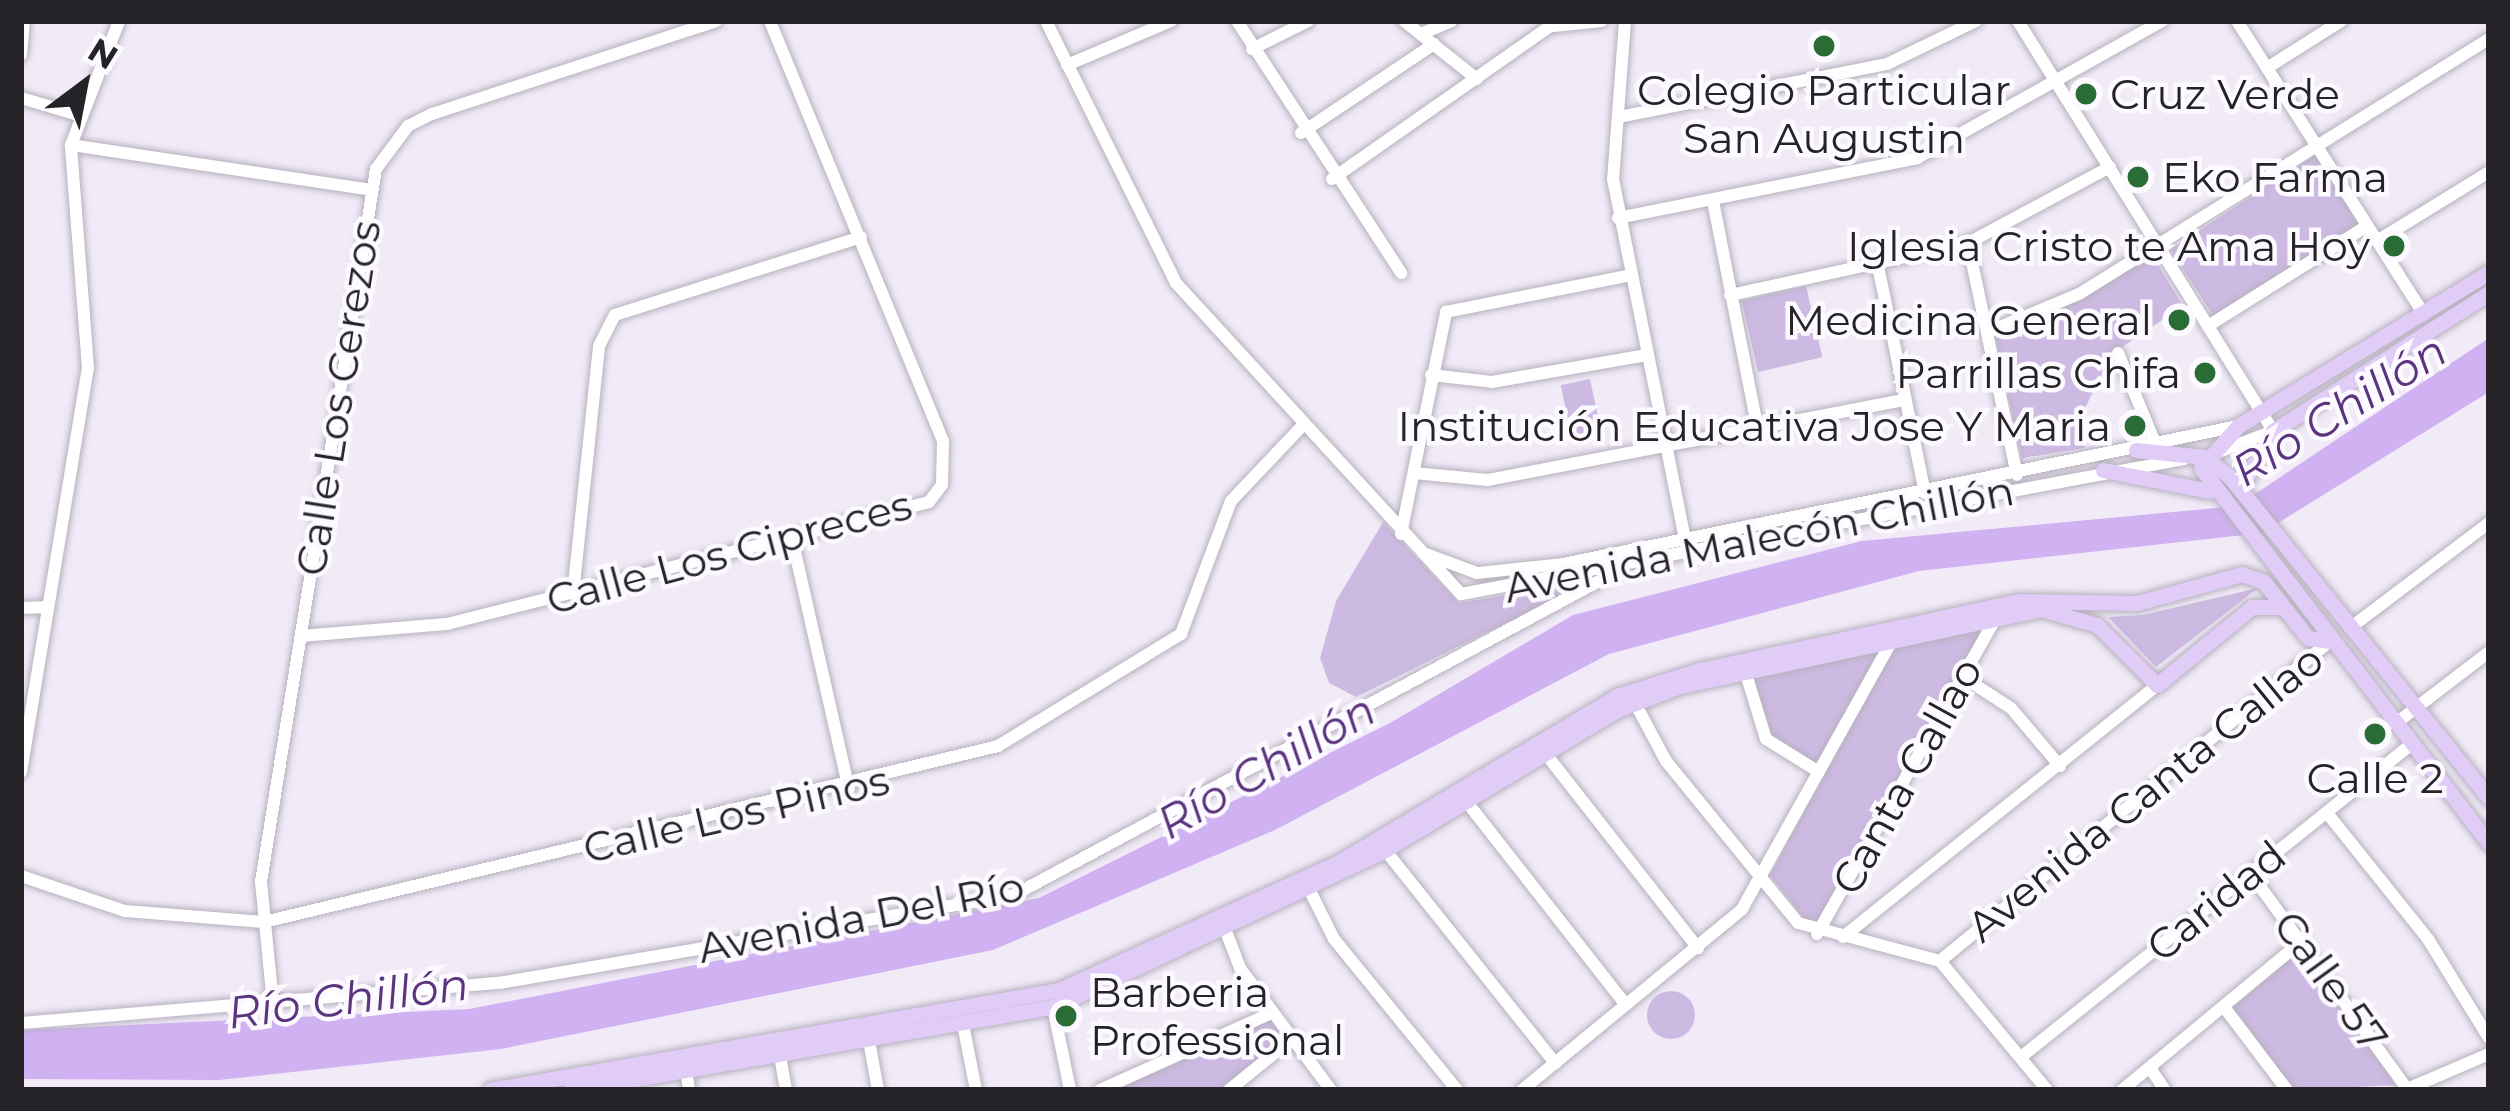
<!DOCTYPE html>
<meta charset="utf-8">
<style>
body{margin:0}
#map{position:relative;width:2510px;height:1111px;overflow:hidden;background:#f1ebf8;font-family:Montserrat,sans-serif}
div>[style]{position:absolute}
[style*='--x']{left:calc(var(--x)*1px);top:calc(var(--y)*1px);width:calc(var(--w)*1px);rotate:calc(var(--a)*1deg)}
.green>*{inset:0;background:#cdbae3;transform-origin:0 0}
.round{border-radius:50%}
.water>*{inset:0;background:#d0b2f2}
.roads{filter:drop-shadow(0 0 3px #b7b1be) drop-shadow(0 0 3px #b7b1be)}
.minor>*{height:12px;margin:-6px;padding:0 6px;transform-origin:6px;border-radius:6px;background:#fff}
.major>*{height:15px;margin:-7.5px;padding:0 7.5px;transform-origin:7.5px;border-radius:7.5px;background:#e0ccf6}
.dots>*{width:33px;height:33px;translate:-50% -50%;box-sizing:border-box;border:6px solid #fcfaff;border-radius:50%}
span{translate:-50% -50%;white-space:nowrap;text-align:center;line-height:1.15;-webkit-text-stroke:9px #fcfaff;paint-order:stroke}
.poi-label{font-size:42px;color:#252328}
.left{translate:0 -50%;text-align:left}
.right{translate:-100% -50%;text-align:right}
.street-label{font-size:42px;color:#252328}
.water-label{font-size:45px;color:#5b347e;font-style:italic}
.frame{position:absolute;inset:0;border:24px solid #252328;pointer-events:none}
.north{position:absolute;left:24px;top:24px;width:120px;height:120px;-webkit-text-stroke:9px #fcfaff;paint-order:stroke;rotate:32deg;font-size:33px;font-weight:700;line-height:48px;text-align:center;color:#252328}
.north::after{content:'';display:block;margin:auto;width:42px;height:54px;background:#252328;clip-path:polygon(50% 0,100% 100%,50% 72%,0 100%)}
</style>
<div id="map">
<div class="green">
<div style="left:2317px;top:154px;width:86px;height:175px;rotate:57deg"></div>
<div style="clip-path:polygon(2152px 255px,2183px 306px,2112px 354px,2081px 416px,2085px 448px,2022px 458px,1995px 335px)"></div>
<div style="left:1806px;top:286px;width:73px;height:66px;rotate:77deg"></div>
<div style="left:1590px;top:379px;width:55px;height:30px;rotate:78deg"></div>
<div style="clip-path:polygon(1383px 522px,1459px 603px,1591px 581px,1356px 697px,1329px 683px,1320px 658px,1336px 601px)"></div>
<div style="clip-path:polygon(2258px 588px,2156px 667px,2108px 617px,2143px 615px)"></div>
<div style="clip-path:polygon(1984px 627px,1817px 926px,1806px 921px,1770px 875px,1894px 645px)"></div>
<div style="clip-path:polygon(1883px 648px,1817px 766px,1770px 738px,1751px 677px)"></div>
<div style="clip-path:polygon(2302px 948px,2398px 1085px,2293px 1090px,2231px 1009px)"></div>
<div class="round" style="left:1647px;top:991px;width:48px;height:48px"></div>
<div style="clip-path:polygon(1269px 1017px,1286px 1039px,1223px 1090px,1110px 1090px)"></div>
</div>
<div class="water">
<div style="clip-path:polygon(2489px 338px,2489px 392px,2262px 533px,1919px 571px,1609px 654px,1275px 830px,993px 950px,501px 1049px,219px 1080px,21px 1079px,21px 1030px,469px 1009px,1039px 898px,1390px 723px,1573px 615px,1862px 541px,2237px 506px)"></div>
</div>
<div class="roads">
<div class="minor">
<div style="--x:1046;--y:21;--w:292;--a:63.6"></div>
<div style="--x:1176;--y:283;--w:422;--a:47.5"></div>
<div style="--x:1461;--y:594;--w:735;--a:-10.58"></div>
<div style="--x:1237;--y:21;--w:301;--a:56.9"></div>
<div style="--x:1404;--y:21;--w:93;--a:38.5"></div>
<div style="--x:1625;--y:21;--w:158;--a:94.3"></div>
<div style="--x:1613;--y:179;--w:373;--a:78.7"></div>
<div style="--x:2018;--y:21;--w:483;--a:58.1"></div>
<div style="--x:2273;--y:431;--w:61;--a:158.9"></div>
<div style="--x:2237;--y:21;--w:348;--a:57.5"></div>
<div style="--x:1554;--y:26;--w:48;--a:-5.9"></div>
<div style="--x:1421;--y:34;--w:33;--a:-23"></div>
<div style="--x:1252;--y:49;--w:63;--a:-26.6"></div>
<div style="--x:21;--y:55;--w:34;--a:-85"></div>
<div style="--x:1067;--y:65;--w:113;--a:-22.9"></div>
<div style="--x:2267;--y:68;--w:88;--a:-32.4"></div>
<div style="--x:21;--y:98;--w:59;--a:16.6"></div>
<div style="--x:1619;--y:117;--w:273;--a:-11.2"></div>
<div style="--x:1887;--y:64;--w:99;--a:-25.8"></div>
<div style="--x:1301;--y:133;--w:160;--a:-33.8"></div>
<div style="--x:71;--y:145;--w:303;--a:8.5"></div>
<div style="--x:1332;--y:179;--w:276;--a:-35"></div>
<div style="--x:1713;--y:201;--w:229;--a:78.9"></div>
<div style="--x:1618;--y:218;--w:305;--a:-11.3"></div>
<div style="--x:1917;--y:158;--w:281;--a:-29.2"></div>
<div style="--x:2377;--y:241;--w:132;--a:-31.6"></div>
<div style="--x:1968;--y:243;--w:237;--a:78.1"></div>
<div style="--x:1878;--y:266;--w:232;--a:78.3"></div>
<div style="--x:1730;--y:295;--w:244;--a:-12.3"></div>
<div style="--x:1968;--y:243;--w:161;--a:-28.2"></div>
<div style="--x:2208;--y:326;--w:188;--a:-32.2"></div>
<div style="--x:1988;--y:332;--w:99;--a:-22.7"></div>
<div style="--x:2079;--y:294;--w:483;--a:-31.9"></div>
<div style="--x:2118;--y:353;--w:100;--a:67.6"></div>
<div style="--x:1431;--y:375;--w:61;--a:6.5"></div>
<div style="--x:1492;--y:382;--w:157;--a:-9.9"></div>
<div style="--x:1414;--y:473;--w:74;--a:5.4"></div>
<div style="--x:1488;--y:480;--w:425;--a:-10.9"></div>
<div style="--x:1401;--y:534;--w:227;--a:-78.5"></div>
<div style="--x:1446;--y:312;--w:189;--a:-11.3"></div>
<div style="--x:793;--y:543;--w:252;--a:77.2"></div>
<div style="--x:1423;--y:553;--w:58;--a:20.3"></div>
<div style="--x:1477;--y:573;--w:86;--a:-6"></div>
<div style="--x:1563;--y:564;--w:689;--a:-11.55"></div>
<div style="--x:573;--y:594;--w:249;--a:-84"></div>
<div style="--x:599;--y:346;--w:35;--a:-63"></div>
<div style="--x:615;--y:315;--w:258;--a:-17.6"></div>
<div style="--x:21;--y:608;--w:26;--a:-2"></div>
<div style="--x:2350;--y:628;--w:174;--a:-37.1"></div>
<div style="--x:301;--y:636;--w:146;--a:-4.7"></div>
<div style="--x:447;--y:624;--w:497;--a:-14.2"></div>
<div style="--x:929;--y:502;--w:21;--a:-53"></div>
<div style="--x:942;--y:485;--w:44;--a:-88.7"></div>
<div style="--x:943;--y:441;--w:454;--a:-112.4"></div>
<div style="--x:1746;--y:674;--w:68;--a:72.9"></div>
<div style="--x:1766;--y:739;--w:62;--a:31.9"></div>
<div style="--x:1963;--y:677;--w:57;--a:32.9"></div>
<div style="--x:2011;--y:708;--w:76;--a:49.8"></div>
<div style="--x:1635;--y:703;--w:66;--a:61.9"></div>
<div style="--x:1666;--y:761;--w:209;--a:50.8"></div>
<div style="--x:1798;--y:923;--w:147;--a:15"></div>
<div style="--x:1940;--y:961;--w:168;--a:50.3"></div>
<div style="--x:2395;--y:724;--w:118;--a:-37.5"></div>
<div style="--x:1545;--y:753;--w:248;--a:51.9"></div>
<div style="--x:21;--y:772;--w:410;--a:-80.6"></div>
<div style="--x:88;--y:368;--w:224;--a:-94.4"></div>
<div style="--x:71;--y:145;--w:133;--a:-68.8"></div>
<div style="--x:1466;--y:801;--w:259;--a:51.9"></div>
<div style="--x:2327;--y:813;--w:161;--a:51.3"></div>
<div style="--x:2428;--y:939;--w:116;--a:58.4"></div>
<div style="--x:1385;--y:850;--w:273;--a:51.4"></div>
<div style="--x:2251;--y:874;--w:266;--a:54"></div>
<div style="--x:21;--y:876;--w:110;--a:18.6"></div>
<div style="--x:125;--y:911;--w:139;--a:4.5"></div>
<div style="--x:264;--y:922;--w:755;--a:-13.48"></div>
<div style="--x:998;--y:746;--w:215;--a:-31.5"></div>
<div style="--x:1181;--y:634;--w:142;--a:-69.4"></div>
<div style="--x:1231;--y:501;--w:105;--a:-46.5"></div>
<div style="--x:1309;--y:889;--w:56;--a:63.4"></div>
<div style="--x:1334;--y:939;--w:195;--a:50.8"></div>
<div style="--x:1222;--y:921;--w:50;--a:69"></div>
<div style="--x:1240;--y:968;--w:152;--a:53.3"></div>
<div style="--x:1817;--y:934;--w:363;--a:-60.5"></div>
<div style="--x:1843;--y:937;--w:403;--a:-38.7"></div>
<div style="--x:1940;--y:961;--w:504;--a:-39.37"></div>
<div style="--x:273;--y:1004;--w:123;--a:-95.6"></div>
<div style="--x:261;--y:882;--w:722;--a:-80.84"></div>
<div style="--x:376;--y:169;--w:54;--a:-53.3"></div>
<div style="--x:408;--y:126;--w:27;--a:-27"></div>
<div style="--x:432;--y:114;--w:299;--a:-18.1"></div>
<div style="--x:1053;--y:1007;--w:85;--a:78.4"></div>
<div style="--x:2224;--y:1007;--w:104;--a:52.8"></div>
<div style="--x:21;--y:1023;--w:480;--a:-4.8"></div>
<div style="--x:499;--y:983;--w:522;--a:-9.7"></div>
<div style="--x:1014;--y:895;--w:681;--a:-28.22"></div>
<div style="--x:963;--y:1024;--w:67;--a:78.9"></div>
<div style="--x:868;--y:1035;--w:56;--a:79.7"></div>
<div style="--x:779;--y:1050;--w:41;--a:80.1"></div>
<div style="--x:2021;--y:1057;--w:499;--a:-38.7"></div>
<div style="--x:2150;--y:1068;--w:27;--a:56"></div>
<div style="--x:686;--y:1070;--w:20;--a:81"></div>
<div style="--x:1100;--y:1090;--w:188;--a:-24.2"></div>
<div style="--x:1229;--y:1090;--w:81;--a:-39"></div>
<div style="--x:1522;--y:1090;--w:285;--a:-39.4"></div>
<div style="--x:1742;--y:909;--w:314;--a:-60.8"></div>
<div style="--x:2122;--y:1090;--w:235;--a:-39.6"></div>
<div style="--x:2405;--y:1090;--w:91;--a:-23.2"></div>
</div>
<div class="major">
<div style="--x:2489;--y:272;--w:294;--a:148.5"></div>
<div style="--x:2238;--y:426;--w:56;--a:131.4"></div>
<div style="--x:2201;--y:468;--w:473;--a:52.5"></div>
<div style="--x:2136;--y:450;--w:69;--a:5.8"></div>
<div style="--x:2205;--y:457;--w:32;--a:39"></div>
<div style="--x:2230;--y:477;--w:412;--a:51.1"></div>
<div style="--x:2103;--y:470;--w:108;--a:11.2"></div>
<div style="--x:2240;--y:489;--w:67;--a:-60.4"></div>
<div style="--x:2273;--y:431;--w:256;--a:-32.6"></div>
<div style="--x:490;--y:1090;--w:578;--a:-9.97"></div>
<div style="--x:1059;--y:990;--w:306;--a:-24.6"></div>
<div style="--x:1337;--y:863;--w:326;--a:-30.8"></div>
<div style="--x:1617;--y:696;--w:87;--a:-17.4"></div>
<div style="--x:1700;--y:670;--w:326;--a:-12.2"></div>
<div style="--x:2019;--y:601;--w:118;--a:1"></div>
<div style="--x:2137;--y:603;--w:109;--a:-15.4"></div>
<div style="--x:2242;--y:574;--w:23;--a:20"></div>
<div style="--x:2264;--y:582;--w:71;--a:51.8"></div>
<div style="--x:2308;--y:638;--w:22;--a:8"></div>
<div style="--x:570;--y:1090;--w:490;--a:-9.8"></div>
<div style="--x:1053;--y:1007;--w:367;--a:-25.3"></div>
<div style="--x:1385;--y:850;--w:271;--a:-31.1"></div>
<div style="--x:1617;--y:710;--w:67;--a:-20.9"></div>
<div style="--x:1680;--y:686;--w:369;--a:-12"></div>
<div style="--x:2041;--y:609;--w:58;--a:15.9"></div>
<div style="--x:2097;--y:625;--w:85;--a:45"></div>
<div style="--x:2157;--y:685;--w:123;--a:-39.4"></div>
<div style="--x:2252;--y:607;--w:28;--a:0"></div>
</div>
</div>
<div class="dots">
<div style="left:1824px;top:46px;background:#2a6c36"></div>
<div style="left:2086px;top:94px;background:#2a6c36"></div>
<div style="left:2138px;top:177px;background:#2a6c36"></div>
<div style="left:2394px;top:246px;background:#2a6c36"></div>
<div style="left:2179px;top:320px;background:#2a6c36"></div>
<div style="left:2205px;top:373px;background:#2a6c36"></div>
<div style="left:2135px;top:426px;background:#2a6c36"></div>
<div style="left:2375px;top:734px;background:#2a6c36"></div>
<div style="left:1066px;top:1016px;background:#2a6c36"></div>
</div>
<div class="poi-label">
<span style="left:1824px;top:114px">Colegio Particular<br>San Augustin</span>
<span class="left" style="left:2110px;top:94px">Cruz Verde</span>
<span class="left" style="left:2162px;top:177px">Eko Farma</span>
<span class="right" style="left:2370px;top:246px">Iglesia Cristo te Ama Hoy</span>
<span class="right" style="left:2152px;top:320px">Medicina General</span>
<span class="right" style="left:2181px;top:373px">Parrillas Chifa</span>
<span class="right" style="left:2111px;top:426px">Institución Educativa Jose Y Maria</span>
<span style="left:2375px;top:778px">Calle 2</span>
<span class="left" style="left:1090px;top:1016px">Barberia<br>Professional</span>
</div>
<div class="street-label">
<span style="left:338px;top:398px;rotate:-81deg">Calle Los Cerezos</span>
<span style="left:1759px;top:539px;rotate:-11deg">Avenida Malecón Chillón</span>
<span style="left:729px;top:552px;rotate:-15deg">Calle Los Cipreces</span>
<span style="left:1907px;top:776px;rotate:-61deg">Canta Callao</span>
<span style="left:2145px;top:793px;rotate:-39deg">Avenida Canta Callao</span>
<span style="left:736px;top:814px;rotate:-13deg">Calle Los Pinos</span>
<span style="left:2216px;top:901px;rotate:-39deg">Caridad</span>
<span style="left:861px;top:917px;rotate:-11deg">Avenida Del Río</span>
<span style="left:2331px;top:981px;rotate:54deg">Calle 57</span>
</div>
<div class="water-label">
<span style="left:2339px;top:410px;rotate:-32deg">Río Chillón</span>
<span style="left:1266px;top:766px;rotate:-30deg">Río Chillón</span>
<span style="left:348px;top:998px;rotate:-7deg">Río Chillón</span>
</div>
<div class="frame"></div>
<div class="north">N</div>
</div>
